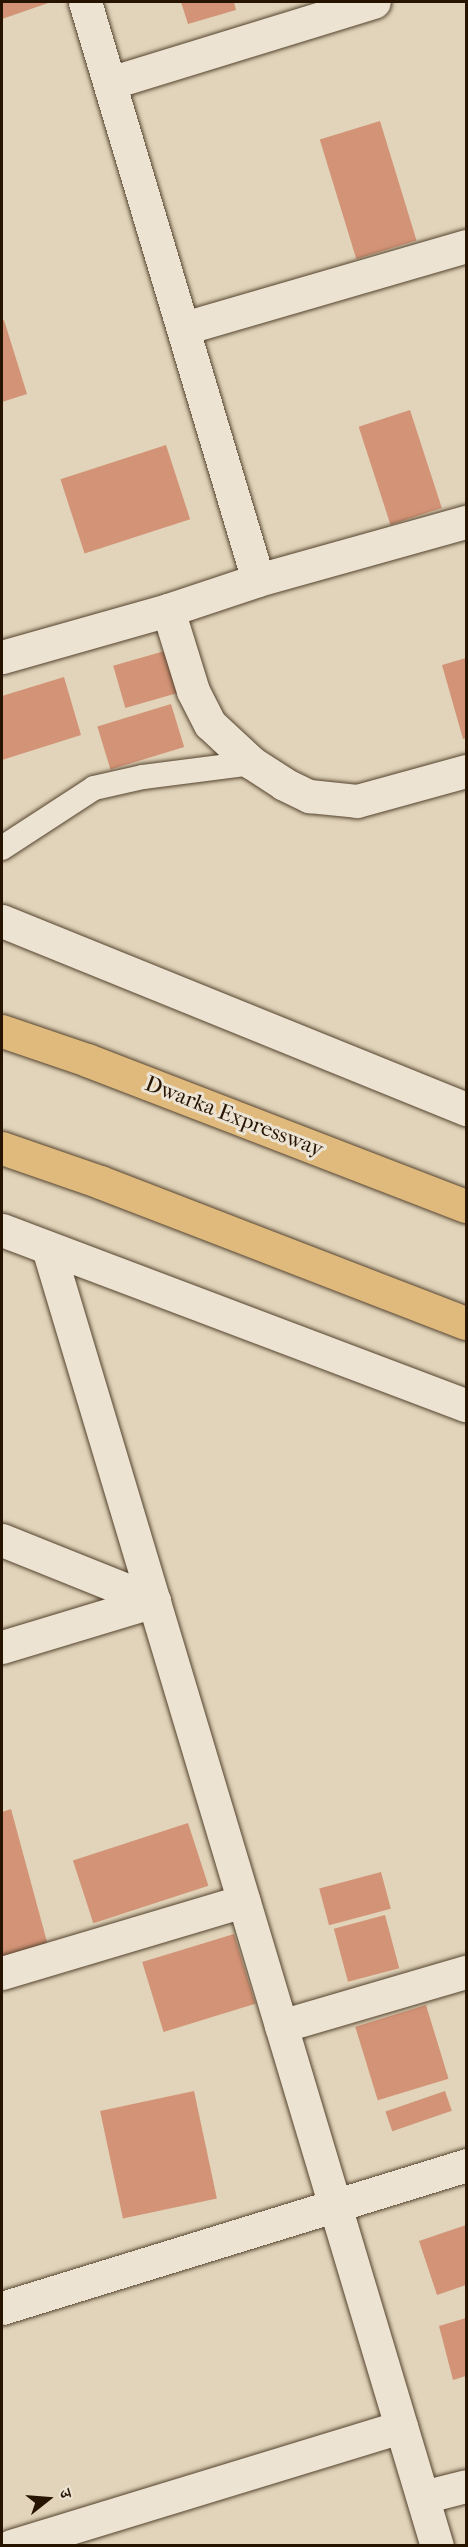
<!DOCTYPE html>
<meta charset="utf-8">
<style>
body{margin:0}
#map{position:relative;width:468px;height:2547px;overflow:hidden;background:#e1d4ba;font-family:"IM FELL French Canon","Noto Serif Devanagari",serif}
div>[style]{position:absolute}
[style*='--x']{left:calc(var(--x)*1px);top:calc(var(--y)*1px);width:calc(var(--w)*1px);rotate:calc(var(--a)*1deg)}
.building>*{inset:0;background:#d39376;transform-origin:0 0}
.roads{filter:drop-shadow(0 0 2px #55432e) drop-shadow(0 0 2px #55432e)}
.service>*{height:24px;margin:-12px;padding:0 12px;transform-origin:12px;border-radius:12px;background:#ece3d2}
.minor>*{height:33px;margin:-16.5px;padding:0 16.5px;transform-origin:16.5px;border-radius:16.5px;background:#ece3d2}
.tertiary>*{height:33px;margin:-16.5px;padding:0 16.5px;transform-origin:16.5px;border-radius:16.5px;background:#ece3d2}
.trunk>*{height:33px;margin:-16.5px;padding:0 16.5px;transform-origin:16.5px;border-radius:16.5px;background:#e0ba7d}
span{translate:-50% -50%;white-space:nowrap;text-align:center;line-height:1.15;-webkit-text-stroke:6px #ece3d2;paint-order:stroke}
.street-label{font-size:22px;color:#261300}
.frame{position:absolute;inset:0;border:3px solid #261300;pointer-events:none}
.north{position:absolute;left:18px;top:2469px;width:60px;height:60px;-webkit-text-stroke:4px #ece3d2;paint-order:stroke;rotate:73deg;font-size:16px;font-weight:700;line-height:24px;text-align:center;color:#261300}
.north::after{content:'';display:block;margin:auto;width:21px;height:27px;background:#261300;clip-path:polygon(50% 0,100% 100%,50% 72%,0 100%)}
</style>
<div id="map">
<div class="building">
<div style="clip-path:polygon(2px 2px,51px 2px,2px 19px)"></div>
<div style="clip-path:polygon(181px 2px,234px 2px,236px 10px,188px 24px)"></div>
<div style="left:380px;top:121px;width:125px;height:63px;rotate:73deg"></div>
<div style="clip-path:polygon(4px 320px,27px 394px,2px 402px,2px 321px)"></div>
<div style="left:410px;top:410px;width:103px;height:54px;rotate:72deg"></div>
<div style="left:166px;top:445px;width:78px;height:111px;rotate:72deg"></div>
<div style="left:168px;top:650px;width:44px;height:57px;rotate:74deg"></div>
<div style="clip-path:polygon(466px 658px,466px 738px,463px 739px,442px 665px)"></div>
<div style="clip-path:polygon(64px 677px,81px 735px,2px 760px,2px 696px)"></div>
<div style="left:171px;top:704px;width:45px;height:77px;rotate:73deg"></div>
<div style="clip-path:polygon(11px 1809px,50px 1953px,2px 1967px,2px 1812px)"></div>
<div style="left:188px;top:1823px;width:66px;height:121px;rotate:72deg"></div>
<div style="left:381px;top:1872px;width:38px;height:64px;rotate:75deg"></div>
<div style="left:385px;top:1915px;width:55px;height:53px;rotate:75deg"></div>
<div style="left:234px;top:1934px;width:73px;height:96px;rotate:73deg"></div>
<div style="left:426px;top:2005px;width:77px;height:74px;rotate:73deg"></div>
<div style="left:194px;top:2091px;width:110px;height:96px;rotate:78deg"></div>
<div style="left:445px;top:2091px;width:21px;height:63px;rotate:71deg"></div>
<div style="clip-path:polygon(466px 2225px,466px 2285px,437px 2295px,419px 2241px)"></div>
<div style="clip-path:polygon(466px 2318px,466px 2376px,453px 2380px,439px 2326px)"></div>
</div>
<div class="roads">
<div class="service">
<div style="--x:2;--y:848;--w:110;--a:-33.1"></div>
<div style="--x:94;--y:788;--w:50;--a:-12.7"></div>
<div style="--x:143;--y:777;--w:110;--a:-7.3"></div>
</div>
<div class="minor">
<div style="--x:85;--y:2;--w:603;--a:73.34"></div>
<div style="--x:110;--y:83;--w:276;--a:-17.1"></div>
<div style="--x:184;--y:328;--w:294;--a:-16.2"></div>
<div style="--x:168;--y:610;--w:85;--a:72.8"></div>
<div style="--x:193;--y:691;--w:37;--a:63"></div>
<div style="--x:210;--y:724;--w:57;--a:42.9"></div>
<div style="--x:252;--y:763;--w:38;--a:33"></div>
<div style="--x:284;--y:784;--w:28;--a:26"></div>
<div style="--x:309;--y:796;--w:48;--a:5.9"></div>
<div style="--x:357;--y:801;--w:113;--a:-15.4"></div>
<div style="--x:2;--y:657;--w:173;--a:-15.8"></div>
<div style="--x:168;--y:610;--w:95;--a:-18.4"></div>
<div style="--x:258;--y:580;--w:216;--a:-15.6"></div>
<div style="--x:2;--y:1540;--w:164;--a:21.9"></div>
<div style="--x:2;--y:1647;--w:159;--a:-16.8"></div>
<div style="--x:2;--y:1973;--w:252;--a:-16.6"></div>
<div style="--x:281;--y:2026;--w:193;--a:-16.3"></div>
<div style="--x:2;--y:2308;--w:486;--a:-17.1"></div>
<div style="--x:423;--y:2497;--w:44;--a:-14.3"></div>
<div style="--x:11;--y:2546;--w:408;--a:-17"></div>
</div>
<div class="tertiary">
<div style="--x:2;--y:921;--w:501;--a:22.06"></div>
<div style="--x:2;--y:1230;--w:496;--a:20.7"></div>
<div style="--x:48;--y:1248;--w:1355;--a:73.32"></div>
</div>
<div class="trunk">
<div style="--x:2;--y:1031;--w:90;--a:18.8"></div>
<div style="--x:87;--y:1060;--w:406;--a:21.1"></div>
<div style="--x:2;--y:1148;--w:104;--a:19.1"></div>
<div style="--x:100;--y:1182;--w:392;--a:21.1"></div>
</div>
</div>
<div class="street-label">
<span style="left:234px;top:1117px;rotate:21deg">Dwarka Expressway</span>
</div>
<div class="frame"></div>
<div class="north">उ</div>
</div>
